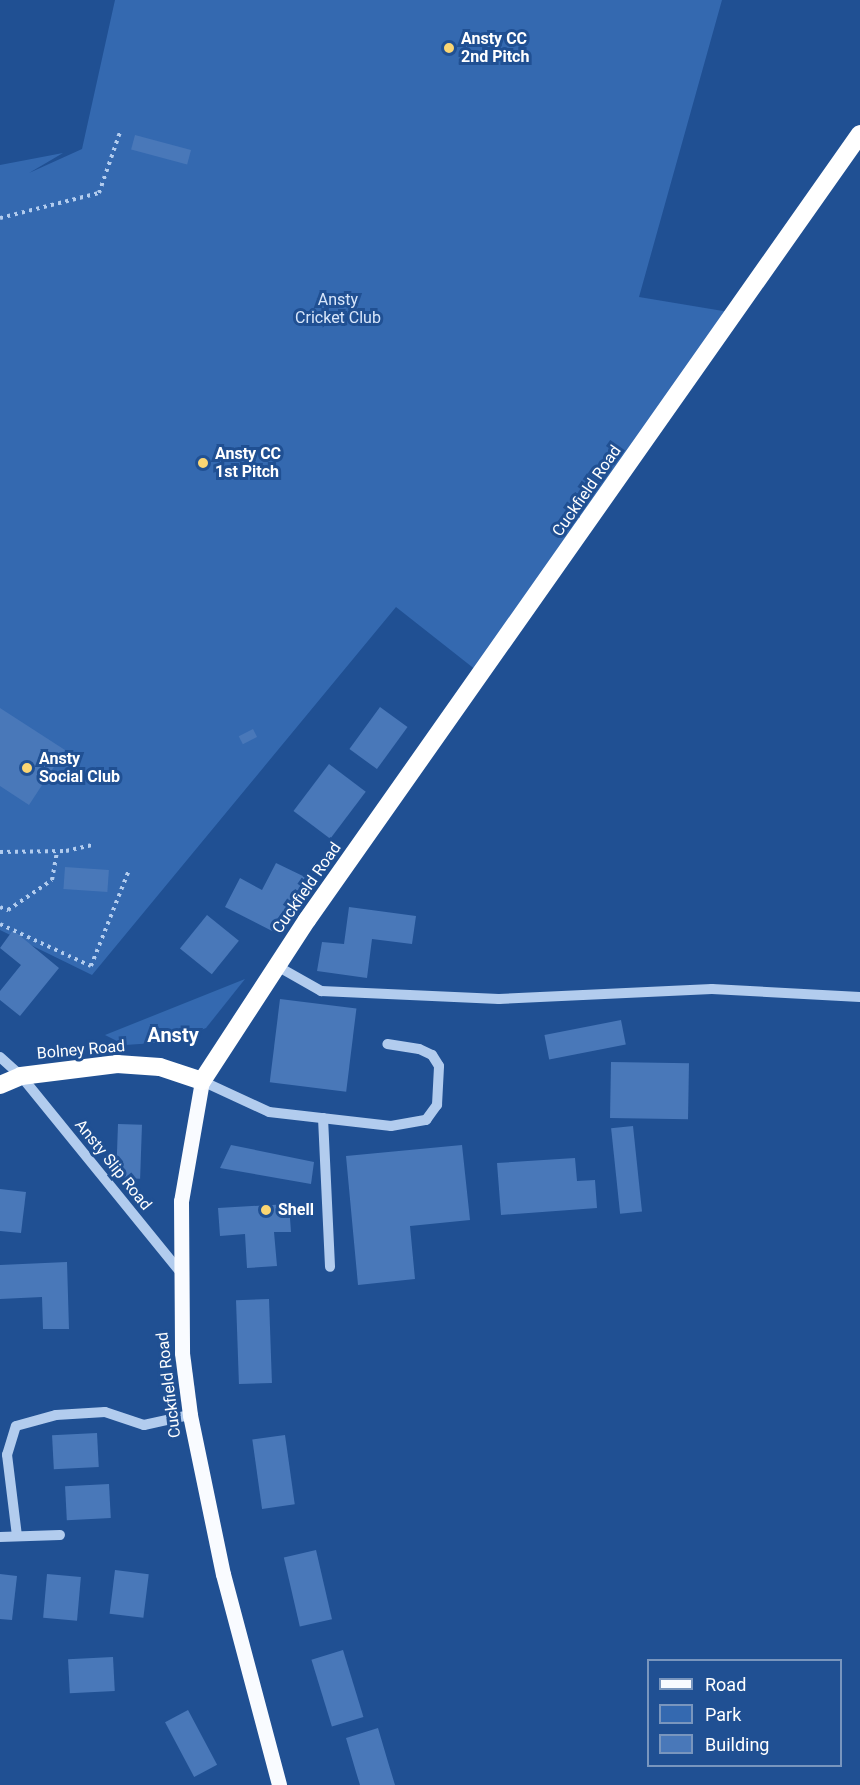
<!DOCTYPE html>
<style>
body{margin:0}
#map{position:relative;width:860px;height:1785px;overflow:hidden;background:#205093;font-family:Roboto,sans-serif}
div>[style]{position:absolute}
[style*='--x']{left:calc(var(--x)*1px);top:calc(var(--y)*1px);width:calc(var(--w)*1px);rotate:calc(var(--a)*1deg)}
.green>*{inset:0;background:#3469b0}
.building>*{inset:0;background:#4978b9;transform-origin:0 0}
.path>*{height:4px;margin-top:-2px;transform-origin:0;background:repeating-linear-gradient(90deg,#b2ccee 0 3px,transparent 0 7.5px)}
.minor>*{height:10px;margin:-5px;padding:0 5px;transform-origin:5px;border-radius:5px;background:#b2ccee}
.major>*{height:15px;margin:-7.5px;padding:0 7.5px;transform-origin:7.5px;border-radius:7.5px;background:#f9fbff}
.highway>*{height:18px;margin:-9px;padding:0 9px;transform-origin:9px;border-radius:9px;background:#fff}
.dots>*{width:16px;height:16px;translate:-50% -50%;box-sizing:border-box;border:3px solid #205093;border-radius:50%}
span{translate:-50% -50%;white-space:nowrap;text-align:center;line-height:1.15;-webkit-text-stroke:6px #205093;paint-order:stroke}
.poi-label{font-size:16px;color:#fff;font-weight:700}
.left{translate:0 -50%;text-align:left}
.park-label{font-size:16px;color:#d8e6fa}
.street-label{font-size:16px;color:#fff}
.quarter-label{font-size:20px;color:#fff;font-weight:700}
.legend{position:absolute;left:647px;top:1659px;width:195px;height:108px;box-sizing:border-box;background:#205093;border:2px solid #7996be;margin:0;padding:8px 10px;list-style:none;font-size:18px;color:#fff}
.legend li{display:flex;align-items:center;gap:12px;height:30px}
.legend b{width:30px;border:2px solid #7996be}
</style>
<div id="map">
<div class="green">
<div style="clip-path:polygon(115px 0,722px 0,639px 297px,735px 313px,481px 674px,396px 607px,92px 975px,0 930px,0 165px,63px 153px,29px 173px,82px 149px)"></div>
<div style="clip-path:polygon(245px 979px,206px 1028px,169px 1042px,125px 1045px,105px 1035px)"></div>
</div>
<div class="building">
<div style="left:135px;top:135px;width:58px;height:15px;rotate:15deg"></div>
<div style="left:380px;top:707px;width:34px;height:52px;rotate:36deg"></div>
<div style="clip-path:polygon(0 708px,65px 750px,29px 805px,0 786px)"></div>
<div style="left:253px;top:729px;width:9px;height:16px;rotate:63deg"></div>
<div style="left:329px;top:764px;width:46px;height:59px;rotate:37deg"></div>
<div style="clip-path:polygon(276px 863px,305px 877px,276px 933px,225px 907px,240px 878px,262px 890px)"></div>
<div style="left:65px;top:867px;width:44px;height:22px;rotate:4deg"></div>
<div style="clip-path:polygon(349px 907px,416px 916px,412px 944px,372px 939px,367px 978px,317px 971px,322px 942px,344px 944px)"></div>
<div style="left:207px;top:915px;width:41px;height:43px;rotate:39deg"></div>
<div style="clip-path:polygon(13px 930px,59px 968px,20px 1016px,0 1000px,0 991px,21px 965px,0 948px)"></div>
<div style="left:280px;top:999px;width:77px;height:84px;rotate:7deg"></div>
<div style="left:621px;top:1020px;width:25px;height:78px;rotate:79deg"></div>
<div style="left:611px;top:1062px;width:78px;height:56px;rotate:1deg"></div>
<div style="left:118px;top:1124px;width:24px;height:54px;rotate:2deg"></div>
<div style="left:633px;top:1126px;width:86px;height:22px;rotate:84deg"></div>
<div style="clip-path:polygon(231px 1145px,314px 1162px,311px 1184px,220px 1168px)"></div>
<div style="clip-path:polygon(462px 1145px,470px 1220px,410px 1226px,415px 1279px,358px 1285px,346px 1156px)"></div>
<div style="clip-path:polygon(575px 1158px,577px 1181px,595px 1180px,597px 1208px,501px 1215px,497px 1163px)"></div>
<div style="clip-path:polygon(0 1189px,26px 1192px,21px 1233px,0 1231px)"></div>
<div style="clip-path:polygon(289px 1204px,291px 1232px,274px 1232px,277px 1266px,247px 1268px,245px 1234px,220px 1236px,218px 1208px)"></div>
<div style="clip-path:polygon(67px 1262px,69px 1329px,43px 1329px,42px 1297px,0 1299px,0 1265px)"></div>
<div style="left:269px;top:1299px;width:84px;height:33px;rotate:88deg"></div>
<div style="left:97px;top:1433px;width:34px;height:45px;rotate:87deg"></div>
<div style="left:285px;top:1435px;width:70px;height:33px;rotate:82deg"></div>
<div style="left:109px;top:1484px;width:34px;height:44px;rotate:87deg"></div>
<div style="left:316px;top:1550px;width:71px;height:33px;rotate:77deg"></div>
<div style="left:115px;top:1570px;width:34px;height:44px;rotate:7deg"></div>
<div style="clip-path:polygon(0 1574px,17px 1576px,12px 1620px,0 1619px)"></div>
<div style="left:47px;top:1574px;width:34px;height:44px;rotate:5deg"></div>
<div style="left:343px;top:1650px;width:70px;height:33px;rotate:73deg"></div>
<div style="left:113px;top:1657px;width:34px;height:45px;rotate:87deg"></div>
<div style="left:188px;top:1710px;width:62px;height:26px;rotate:62deg"></div>
<div style="clip-path:polygon(378px 1728px,388px 1762px,395px 1785px,360px 1785px,356px 1772px,346px 1738px)"></div>
</div>
<div class="path">
<div style="--x:0;--y:218;--w:102;--a:-14.2"></div>
<div style="--x:99;--y:193;--w:65;--a:-71"></div>
<div style="--x:0;--y:852;--w:66;--a:-0.9"></div>
<div style="--x:66;--y:851;--w:28;--a:-13"></div>
<div style="--x:0;--y:907;--w:9;--a:21"></div>
<div style="--x:8;--y:910;--w:53;--a:-34.3"></div>
<div style="--x:52;--y:880;--w:29;--a:-80"></div>
<div style="--x:0;--y:924;--w:100;--a:24.8"></div>
<div style="--x:91;--y:966;--w:103;--a:-68.4"></div>
</div>
<div class="minor">
<div style="--x:277;--y:966;--w:51;--a:29.6"></div>
<div style="--x:321;--y:991;--w:178;--a:2.6"></div>
<div style="--x:499;--y:999;--w:213;--a:-2.7"></div>
<div style="--x:712;--y:989;--w:148;--a:3.1"></div>
<div style="--x:0;--y:1057;--w:28;--a:42"></div>
<div style="--x:21;--y:1076;--w:254;--a:50.9"></div>
<div style="--x:202;--y:1081;--w:74;--a:24.8"></div>
<div style="--x:269;--y:1112;--w:123;--a:6.5"></div>
<div style="--x:391;--y:1126;--w:36;--a:-10"></div>
<div style="--x:426;--y:1120;--w:19;--a:-54"></div>
<div style="--x:437;--y:1105;--w:39;--a:-87"></div>
<div style="--x:439;--y:1066;--w:13;--a:-122"></div>
<div style="--x:432;--y:1055;--w:14;--a:-155"></div>
<div style="--x:419;--y:1049;--w:32;--a:-171"></div>
<div style="--x:323;--y:1118;--w:149;--a:87.3"></div>
<div style="--x:17;--y:1536;--w:82;--a:-97"></div>
<div style="--x:7;--y:1455;--w:30;--a:-73"></div>
<div style="--x:16;--y:1426;--w:41;--a:-15.4"></div>
<div style="--x:56;--y:1415;--w:49;--a:-3.5"></div>
<div style="--x:105;--y:1412;--w:41;--a:18.4"></div>
<div style="--x:144;--y:1425;--w:47;--a:-12.3"></div>
<div style="--x:0;--y:1537;--w:60;--a:-1.9"></div>
</div>
<div class="major">
<div style="--x:202;--y:1081;--w:122;--a:99.9"></div>
<div style="--x:181;--y:1201;--w:152;--a:89.6"></div>
<div style="--x:182;--y:1353;--w:63;--a:82.6"></div>
<div style="--x:190;--y:1415;--w:162;--a:78.3"></div>
<div style="--x:223;--y:1574;--w:218;--a:75.1"></div>
</div>
<div class="highway">
<div style="--x:0;--y:1085;--w:23;--a:-23"></div>
<div style="--x:21;--y:1076;--w:97;--a:-7.1"></div>
<div style="--x:117;--y:1064;--w:43;--a:4"></div>
<div style="--x:160;--y:1067;--w:44;--a:18.4"></div>
<div style="--x:202;--y:1081;--w:192;--a:-56.9"></div>
<div style="--x:307;--y:920;--w:961;--a:-54.87"></div>
</div>
<div class="dots">
<div style="left:449px;top:48px;background:#fbd673"></div>
<div style="left:203px;top:463px;background:#fbd673"></div>
<div style="left:27px;top:768px;background:#fbd673"></div>
<div style="left:266px;top:1210px;background:#fbd673"></div>
</div>
<div class="poi-label">
<span class="left" style="left:461px;top:48px">Ansty CC<br>2nd Pitch</span>
<span class="left" style="left:215px;top:463px">Ansty CC<br>1st Pitch</span>
<span class="left" style="left:39px;top:768px">Ansty<br>Social Club</span>
<span class="left" style="left:278px;top:1210px">Shell</span>
</div>
<div class="park-label">
<span style="left:338px;top:309px">Ansty<br>Cricket Club</span>
</div>
<div class="street-label">
<span style="left:587px;top:491px;rotate:-55deg">Cuckfield Road</span>
<span style="left:307px;top:888px;rotate:-55deg">Cuckfield Road</span>
<span style="left:81px;top:1050px;rotate:-5deg">Bolney Road</span>
<span style="left:113px;top:1165px;rotate:51deg">Ansty Slip Road</span>
<span style="left:169px;top:1385px;rotate:-97deg">Cuckfield Road</span>
</div>
<div class="quarter-label">
<span style="left:173px;top:1035px">Ansty</span>
</div>
<ul class="legend">
<li><b style="height:8px;background:#f9fbff"></b>Road</li>
<li><b style="height:16px;background:#3469b0"></b>Park</li>
<li><b style="height:16px;background:#4978b9"></b>Building</li>
</ul>
</div>
